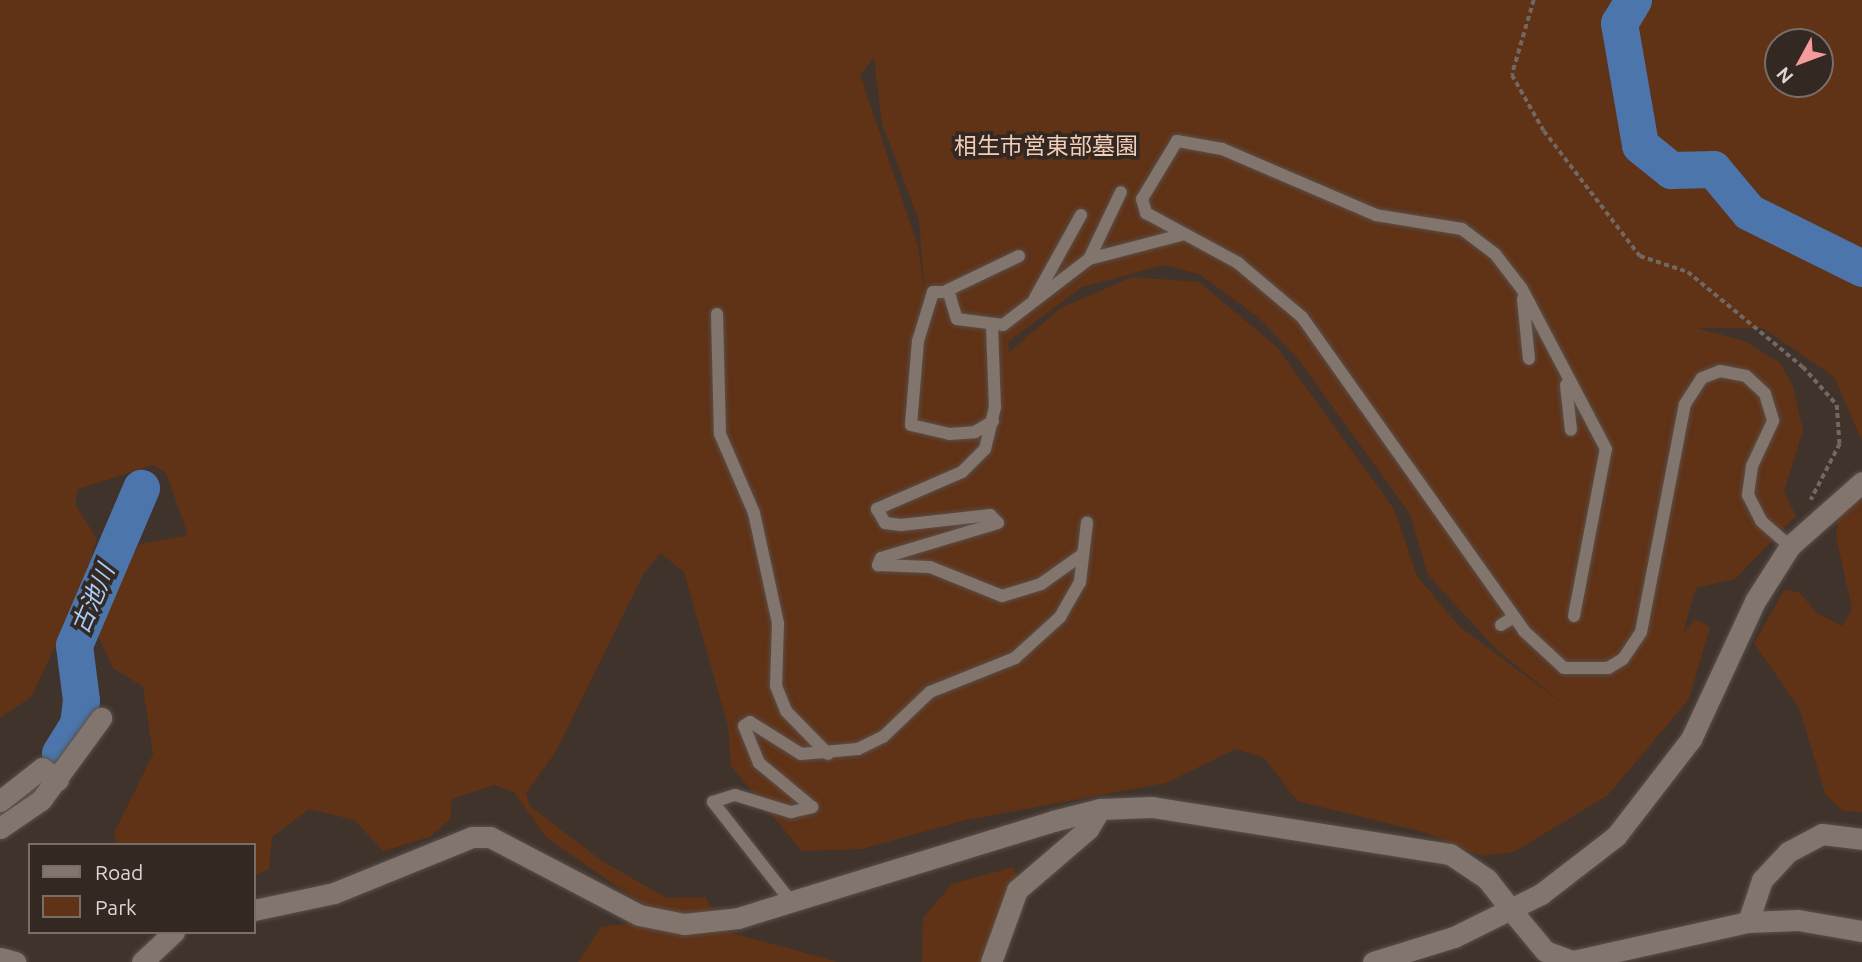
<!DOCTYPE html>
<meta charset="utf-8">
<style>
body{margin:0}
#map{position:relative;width:1862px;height:962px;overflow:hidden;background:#3f332c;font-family:Ubuntu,"Noto Sans JP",sans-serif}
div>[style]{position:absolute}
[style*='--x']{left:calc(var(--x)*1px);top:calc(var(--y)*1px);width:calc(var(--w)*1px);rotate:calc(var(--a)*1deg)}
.green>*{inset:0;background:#603216}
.river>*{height:37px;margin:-18.5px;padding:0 18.5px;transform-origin:18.5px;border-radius:18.5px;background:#4b75ab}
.path>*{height:3.5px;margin-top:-1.75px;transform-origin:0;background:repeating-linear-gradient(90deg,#726761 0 5px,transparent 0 8.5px)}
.roads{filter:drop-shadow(0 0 2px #594f49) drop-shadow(0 0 2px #594f49)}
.lane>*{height:12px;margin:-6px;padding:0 6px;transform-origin:6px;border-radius:6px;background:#82756d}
.street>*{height:21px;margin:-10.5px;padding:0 10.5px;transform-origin:10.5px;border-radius:10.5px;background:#82756d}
.secondary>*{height:21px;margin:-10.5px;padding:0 10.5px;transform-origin:10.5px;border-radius:10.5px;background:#82756d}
span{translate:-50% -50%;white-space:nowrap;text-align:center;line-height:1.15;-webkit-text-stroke:7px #342922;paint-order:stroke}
.park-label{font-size:23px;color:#f2cdb8}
.water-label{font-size:24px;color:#a8ccfb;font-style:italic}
.legend{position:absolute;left:28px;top:843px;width:228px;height:91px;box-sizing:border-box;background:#342922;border:2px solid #786e68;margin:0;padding:9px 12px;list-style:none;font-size:21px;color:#ded6d2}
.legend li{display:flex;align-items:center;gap:14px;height:35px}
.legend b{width:35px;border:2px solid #786e68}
.north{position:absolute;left:1764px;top:28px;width:70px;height:70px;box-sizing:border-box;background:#342922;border:2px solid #786e68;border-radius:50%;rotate:229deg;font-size:19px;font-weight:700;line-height:28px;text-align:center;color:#ded6d2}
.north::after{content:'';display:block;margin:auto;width:24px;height:32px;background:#f59b9c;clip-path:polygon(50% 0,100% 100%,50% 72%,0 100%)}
</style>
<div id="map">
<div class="green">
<div style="clip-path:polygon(evenodd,0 0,1862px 0,1862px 441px,1834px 377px,1763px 328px,1696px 328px,1745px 341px,1780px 363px,1793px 386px,1803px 431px,1784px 491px,1796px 516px,1735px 579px,1696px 588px,1683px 633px,1695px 619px,1710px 627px,1689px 699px,1608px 795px,1514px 852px,1482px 856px,1423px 832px,1297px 801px,1264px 758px,1236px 749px,1166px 783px,966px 820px,862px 849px,802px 851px,731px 766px,728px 726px,684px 572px,660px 553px,643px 575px,555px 753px,526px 793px,530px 806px,602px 861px,667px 898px,705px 897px,729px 932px,838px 962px,578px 962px,601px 927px,629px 923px,640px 903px,546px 837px,514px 792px,494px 785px,452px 799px,450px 819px,430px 837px,383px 851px,354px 820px,309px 809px,272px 837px,269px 869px,254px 876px,254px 845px,117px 845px,114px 833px,153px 754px,143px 687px,113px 668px,96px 632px,116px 575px,140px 544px,188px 535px,166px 473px,153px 465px,78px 489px,75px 504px,97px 539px,80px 595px,31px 697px,0 718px,0 0,1778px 42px,1820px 42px,1820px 84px,1778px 84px,1778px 42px,0 0,874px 58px,882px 124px,919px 220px,925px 298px,918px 246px,860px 75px,874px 58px,0 0,1164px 265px,1199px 274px,1258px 317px,1298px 359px,1410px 514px,1428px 575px,1497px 650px,1566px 706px,1459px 626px,1417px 576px,1394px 509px,1277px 347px,1199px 282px,1132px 277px,1061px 308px,1008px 353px,1009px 341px,1082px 287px,1164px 265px)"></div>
<div style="clip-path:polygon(1862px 497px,1862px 812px,1843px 811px,1825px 794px,1800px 710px,1754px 643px,1784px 590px,1799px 592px,1817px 613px,1842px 626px,1852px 609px,1836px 536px,1839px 513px)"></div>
<div style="clip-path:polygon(1013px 867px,1020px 881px,984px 962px,922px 962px,923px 918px,952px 884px)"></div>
</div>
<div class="river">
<div style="--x:1633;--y:0;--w:27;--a:121"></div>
<div style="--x:1619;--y:23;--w:124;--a:80.2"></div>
<div style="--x:1640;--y:145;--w:40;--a:39"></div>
<div style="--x:1671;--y:170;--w:42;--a:-1.4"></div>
<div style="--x:1713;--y:169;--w:56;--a:50.1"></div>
<div style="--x:1749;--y:212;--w:126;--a:26.4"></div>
<div style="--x:60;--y:753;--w:34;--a:-58"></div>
<div style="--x:78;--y:724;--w:24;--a:-83"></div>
<div style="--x:81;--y:700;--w:55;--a:-97.3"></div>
<div style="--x:74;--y:645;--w:171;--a:-66.9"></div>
<div style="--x:0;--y:818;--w:60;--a:-41.6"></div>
</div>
<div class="path">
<div style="--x:1534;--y:0;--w:78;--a:106.3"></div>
<div style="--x:1512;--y:75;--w:64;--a:60.3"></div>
<div style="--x:1544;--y:131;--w:158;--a:52.5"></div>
<div style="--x:1640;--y:256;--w:51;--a:18.4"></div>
<div style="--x:1688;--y:272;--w:149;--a:39.6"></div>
<div style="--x:1803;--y:367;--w:51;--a:48.2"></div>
<div style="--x:1837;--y:405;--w:39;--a:86"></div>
<div style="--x:1840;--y:444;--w:63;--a:117.4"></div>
</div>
<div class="roads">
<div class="lane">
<div style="--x:1019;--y:256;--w:79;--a:154.4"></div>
<div style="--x:948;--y:290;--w:30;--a:73"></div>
<div style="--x:957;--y:319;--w:46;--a:7.4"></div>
<div style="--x:1003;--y:325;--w:108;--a:-37.5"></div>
<div style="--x:1089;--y:259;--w:95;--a:-14.6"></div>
<div style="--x:1089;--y:259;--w:74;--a:-64.5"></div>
<div style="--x:947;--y:292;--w:14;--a:180"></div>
<div style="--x:933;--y:292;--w:51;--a:107"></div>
<div style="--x:918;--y:341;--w:84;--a:94.8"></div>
<div style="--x:911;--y:425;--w:39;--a:13"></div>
<div style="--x:949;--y:434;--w:26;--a:-4"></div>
<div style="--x:975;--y:432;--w:21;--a:-31"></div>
<div style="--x:1035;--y:298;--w:95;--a:-61"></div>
<div style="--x:1523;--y:299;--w:60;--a:84.3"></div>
<div style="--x:717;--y:314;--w:120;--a:88.6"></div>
<div style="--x:720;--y:434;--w:86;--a:66.7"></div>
<div style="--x:754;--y:513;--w:113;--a:77.7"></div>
<div style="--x:778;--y:623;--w:63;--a:91.8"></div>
<div style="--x:776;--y:686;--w:27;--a:68"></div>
<div style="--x:786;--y:711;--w:60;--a:45.7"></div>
<div style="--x:992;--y:326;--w:81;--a:87.9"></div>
<div style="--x:995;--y:407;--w:43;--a:103.4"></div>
<div style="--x:985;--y:449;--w:33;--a:135"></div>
<div style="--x:962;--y:472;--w:93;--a:156.5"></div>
<div style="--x:877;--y:509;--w:16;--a:60"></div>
<div style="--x:885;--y:523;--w:16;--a:7"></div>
<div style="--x:901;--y:525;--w:90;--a:-6.4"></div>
<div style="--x:990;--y:515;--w:11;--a:45"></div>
<div style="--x:998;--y:523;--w:122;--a:163.3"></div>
<div style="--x:881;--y:558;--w:8;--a:113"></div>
<div style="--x:878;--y:565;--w:52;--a:2.2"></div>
<div style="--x:930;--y:567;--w:78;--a:21.9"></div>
<div style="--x:1002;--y:596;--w:41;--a:-17.1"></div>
<div style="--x:1041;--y:584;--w:52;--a:-35.5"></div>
<div style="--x:1566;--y:385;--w:45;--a:83.7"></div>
<div style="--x:1574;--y:616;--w:170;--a:-79.2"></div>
<div style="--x:1606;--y:449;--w:181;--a:-117.7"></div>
<div style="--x:1522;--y:289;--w:44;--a:-127.6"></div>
<div style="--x:1495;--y:254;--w:41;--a:-142.9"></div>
<div style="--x:1462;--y:229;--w:87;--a:-170.8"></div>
<div style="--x:1376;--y:215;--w:168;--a:-156.8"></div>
<div style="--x:1222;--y:149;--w:46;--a:-169.9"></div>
<div style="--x:1177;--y:141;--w:68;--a:121.1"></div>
<div style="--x:1142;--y:199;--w:15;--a:74"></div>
<div style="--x:1146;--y:213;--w:105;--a:28.5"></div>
<div style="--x:1238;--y:263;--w:84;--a:40.2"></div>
<div style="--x:1302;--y:317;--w:385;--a:54.7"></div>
<div style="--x:1524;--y:631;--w:54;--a:42.8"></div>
<div style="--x:1564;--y:668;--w:44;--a:0"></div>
<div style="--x:1608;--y:668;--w:17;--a:-31"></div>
<div style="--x:1623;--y:659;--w:32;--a:-56"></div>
<div style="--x:1641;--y:632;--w:232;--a:-79.1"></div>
<div style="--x:1685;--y:404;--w:31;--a:-57"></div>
<div style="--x:1702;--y:378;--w:19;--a:-21"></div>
<div style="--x:1720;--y:371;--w:26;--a:11"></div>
<div style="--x:1746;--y:376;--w:26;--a:43"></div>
<div style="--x:1765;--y:394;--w:28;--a:73"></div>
<div style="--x:1773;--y:421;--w:50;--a:115"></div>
<div style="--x:1752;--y:466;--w:29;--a:98"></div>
<div style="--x:1748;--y:495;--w:29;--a:63"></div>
<div style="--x:1761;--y:521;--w:38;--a:41"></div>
<div style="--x:1501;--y:625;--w:15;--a:-32"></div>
<div style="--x:793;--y:904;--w:130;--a:-128.1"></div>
<div style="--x:713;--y:802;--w:23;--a:-18"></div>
<div style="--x:735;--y:795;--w:59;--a:16.9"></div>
<div style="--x:791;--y:812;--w:22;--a:-13"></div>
<div style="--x:812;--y:807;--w:69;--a:-140.3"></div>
<div style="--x:759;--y:763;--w:40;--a:-112"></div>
<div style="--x:744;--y:726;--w:7;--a:-34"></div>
<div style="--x:750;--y:722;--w:60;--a:32.1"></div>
<div style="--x:801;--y:754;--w:57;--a:-5"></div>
<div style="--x:858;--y:749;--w:28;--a:-26"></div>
<div style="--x:883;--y:737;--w:65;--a:-43.8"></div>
<div style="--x:930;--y:692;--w:92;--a:-21.8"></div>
<div style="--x:1015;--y:658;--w:61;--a:-42.3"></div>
<div style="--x:1060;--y:617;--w:40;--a:-60.3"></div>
<div style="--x:1080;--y:582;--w:60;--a:-83.3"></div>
</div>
<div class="street">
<div style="--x:0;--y:801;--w:53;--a:-38.2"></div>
<div style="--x:42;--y:768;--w:20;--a:37"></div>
<div style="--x:0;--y:828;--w:50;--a:-34.3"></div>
<div style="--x:41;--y:800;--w:102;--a:-53.8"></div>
<div style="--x:254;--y:910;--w:82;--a:-12"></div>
<div style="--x:334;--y:893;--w:149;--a:-22.1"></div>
<div style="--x:472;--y:837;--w:18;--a:0"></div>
<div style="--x:490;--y:837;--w:168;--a:27.6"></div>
<div style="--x:639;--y:915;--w:46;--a:11.3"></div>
<div style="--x:684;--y:924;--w:54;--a:-6.3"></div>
<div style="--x:738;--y:918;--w:330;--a:-17.1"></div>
<div style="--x:1053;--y:821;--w:49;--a:-14.3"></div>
<div style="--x:1100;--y:809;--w:52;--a:-2.2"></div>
<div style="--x:1152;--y:807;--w:302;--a:9"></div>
<div style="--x:1450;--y:854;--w:45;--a:34"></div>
<div style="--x:1487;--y:879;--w:39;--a:52"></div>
<div style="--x:0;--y:958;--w:16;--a:15"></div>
<div style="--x:142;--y:962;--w:44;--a:-43.2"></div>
<div style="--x:991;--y:962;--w:77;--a:-70.1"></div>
<div style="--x:1017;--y:890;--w:94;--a:-40.7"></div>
<div style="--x:1088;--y:829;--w:23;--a:-59"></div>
</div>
<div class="secondary">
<div style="--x:1511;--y:910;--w:53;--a:50.3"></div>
<div style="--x:1545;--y:951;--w:30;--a:20"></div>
<div style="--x:1573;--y:961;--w:179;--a:-12.6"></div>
<div style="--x:1748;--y:922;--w:50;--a:-2.3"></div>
<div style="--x:1798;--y:920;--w:65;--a:9.8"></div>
<div style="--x:1748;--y:922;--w:44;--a:-71.6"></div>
<div style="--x:1762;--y:880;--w:38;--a:-47"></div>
<div style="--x:1788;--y:852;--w:38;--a:-28"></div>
<div style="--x:1822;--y:834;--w:40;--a:7.1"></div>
<div style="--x:1373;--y:962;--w:85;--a:-17.2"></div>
<div style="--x:1454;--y:937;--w:97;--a:-26.3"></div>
<div style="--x:1541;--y:894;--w:95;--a:-37.7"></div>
<div style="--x:1616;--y:836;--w:123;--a:-52.3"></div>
<div style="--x:1691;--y:739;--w:152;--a:-65.1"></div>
<div style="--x:1755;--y:601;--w:65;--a:-57.5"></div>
<div style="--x:1790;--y:546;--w:96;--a:-41.6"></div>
</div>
</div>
<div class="park-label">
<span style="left:1046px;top:146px">相生市営東部墓園</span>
</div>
<div class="water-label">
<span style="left:93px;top:599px;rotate:-67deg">古池川</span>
</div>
<ul class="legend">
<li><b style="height:9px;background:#82756d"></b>Road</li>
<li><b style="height:19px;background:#603216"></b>Park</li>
</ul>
<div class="north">N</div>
</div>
